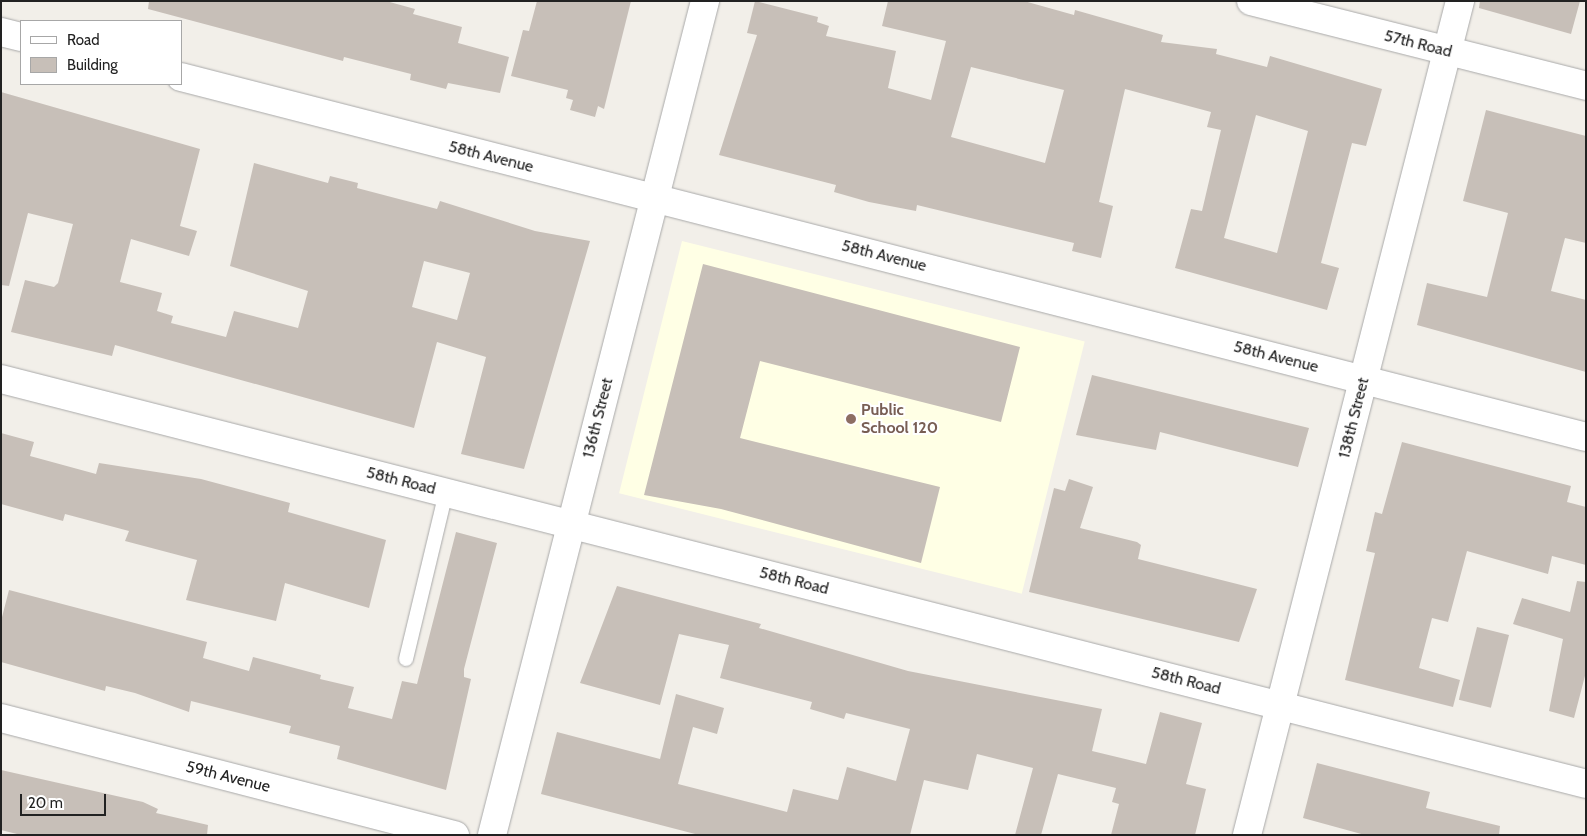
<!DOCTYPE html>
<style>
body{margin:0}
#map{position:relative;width:1587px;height:836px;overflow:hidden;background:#f2efe9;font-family:Cabin,sans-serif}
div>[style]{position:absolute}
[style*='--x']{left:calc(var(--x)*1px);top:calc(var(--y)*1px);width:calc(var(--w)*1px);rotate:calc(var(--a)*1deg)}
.education>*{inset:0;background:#ffffe5;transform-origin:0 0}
.building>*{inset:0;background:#c7bfb8;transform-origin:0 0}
.roads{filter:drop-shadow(0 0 1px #a9a9a9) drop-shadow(0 0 1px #a9a9a9)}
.service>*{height:14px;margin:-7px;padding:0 7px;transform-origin:7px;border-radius:7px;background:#fff}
.minor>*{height:28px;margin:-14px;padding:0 14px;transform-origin:14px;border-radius:14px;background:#fff}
.dots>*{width:14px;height:14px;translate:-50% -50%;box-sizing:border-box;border:2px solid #fff;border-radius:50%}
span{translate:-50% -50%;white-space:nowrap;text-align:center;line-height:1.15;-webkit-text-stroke:4px #fff;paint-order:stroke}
.street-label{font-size:16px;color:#222}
.education-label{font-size:16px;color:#785e54;font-weight:700}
.left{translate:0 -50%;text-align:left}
.frame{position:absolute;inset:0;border:2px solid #222;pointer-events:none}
.legend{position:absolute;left:20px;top:20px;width:162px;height:65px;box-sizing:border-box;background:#fff;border:1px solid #a7a7a7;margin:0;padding:6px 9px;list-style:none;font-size:15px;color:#222}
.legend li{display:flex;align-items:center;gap:10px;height:25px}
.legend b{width:25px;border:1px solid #a7a7a7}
.scale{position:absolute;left:20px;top:794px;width:86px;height:22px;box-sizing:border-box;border:2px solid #222;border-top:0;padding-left:6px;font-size:15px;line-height:18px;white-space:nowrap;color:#222;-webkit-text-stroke:4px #fff;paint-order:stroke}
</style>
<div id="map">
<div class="education">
<div style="left:682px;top:241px;width:415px;height:260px;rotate:14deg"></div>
</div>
<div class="building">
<div style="clip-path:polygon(149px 1px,386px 1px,415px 9px,413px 14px,462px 27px,458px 43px,509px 57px,500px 93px,448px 83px,446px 89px,410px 80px,411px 74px,344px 57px,343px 61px,148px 9px)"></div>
<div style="clip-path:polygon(537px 1px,631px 1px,604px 109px,598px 106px,595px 117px,570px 110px,573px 100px,566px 98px,568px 90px,511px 76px,523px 30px,529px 31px)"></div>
<div style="clip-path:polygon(evenodd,755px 1px,818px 17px,817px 22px,829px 26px,826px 36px,896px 51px,888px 88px,931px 100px,946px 41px,882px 26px,888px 1px,1024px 1px,1074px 15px,1075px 10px,1163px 35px,1161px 42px,1217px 49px,1216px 54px,1267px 67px,1270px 56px,1382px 89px,1366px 146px,1352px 143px,1321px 263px,1339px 268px,1327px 310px,1175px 268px,1191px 209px,1202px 211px,1221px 130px,1207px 127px,1211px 112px,1125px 89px,1099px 202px,1113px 206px,1101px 258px,1072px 251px,1074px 243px,917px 205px,916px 211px,869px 202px,834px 192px,836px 185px,719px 155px,757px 35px,747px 33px,755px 1px,971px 67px,1064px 90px,1045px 163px,951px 137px,971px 67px,755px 1px,1256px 115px,1308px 131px,1277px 253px,1224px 238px,1256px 115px)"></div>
<div style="clip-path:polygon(1480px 1px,1580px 1px,1571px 34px,1479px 8px)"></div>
<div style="clip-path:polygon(evenodd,1px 92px,200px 149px,180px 226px,197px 231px,189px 256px,131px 239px,120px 282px,162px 293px,157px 311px,173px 316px,171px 323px,226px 337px,234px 311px,298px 328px,308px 291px,230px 266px,254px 163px,328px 183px,330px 176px,358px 183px,357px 188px,437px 209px,440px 201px,535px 231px,590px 241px,524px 469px,461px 454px,486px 357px,437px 342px,414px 428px,115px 345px,112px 356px,11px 332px,25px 280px,54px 287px,58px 283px,73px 224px,28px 213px,9px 286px,1px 285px,1px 92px,424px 261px,470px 273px,457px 320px,412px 307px,424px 261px)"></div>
<div style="clip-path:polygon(1486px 110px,1586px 136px,1586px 243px,1565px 238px,1551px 291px,1586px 300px,1586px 372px,1417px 325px,1427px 283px,1487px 297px,1508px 213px,1463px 201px)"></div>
<div style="clip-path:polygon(703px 264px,1020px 347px,1001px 422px,760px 361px,740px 438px,940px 487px,921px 563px,721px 509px,644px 495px)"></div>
<div style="clip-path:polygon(1092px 375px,1309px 428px,1298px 467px,1160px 432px,1156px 450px,1076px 435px)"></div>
<div style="clip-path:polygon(1px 433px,34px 442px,30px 456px,96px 474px,99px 463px,201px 479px,290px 503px,288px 512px,386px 540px,369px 608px,285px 583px,276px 621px,186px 600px,197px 560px,125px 541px,129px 531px,65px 514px,63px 521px,1px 504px)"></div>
<div style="clip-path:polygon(1402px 442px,1571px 486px,1567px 502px,1586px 507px,1586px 565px,1552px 556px,1548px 574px,1467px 551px,1448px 622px,1432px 618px,1419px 668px,1460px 680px,1453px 707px,1345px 680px,1375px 553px,1366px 551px,1375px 512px,1382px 514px)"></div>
<div style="clip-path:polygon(1069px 479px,1093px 487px,1080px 528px,1137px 542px,1141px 545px,1138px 559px,1257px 589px,1239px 642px,1029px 592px,1054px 488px,1065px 491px)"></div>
<div style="clip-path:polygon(456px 532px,497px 543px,464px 669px,464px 677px,471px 679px,446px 790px,337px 759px,340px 746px,289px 733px,291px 726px,191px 701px,189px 712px,135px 693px,106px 686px,105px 691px,1px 662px,1px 621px,9px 590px,207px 642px,203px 658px,249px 671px,253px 657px,321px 675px,320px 679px,354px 687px,348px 708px,392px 719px,402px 681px,417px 684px)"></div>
<div style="clip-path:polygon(1577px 581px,1586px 582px,1586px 672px,1574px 718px,1549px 711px,1563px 639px,1513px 624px,1522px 598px,1570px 612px)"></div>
<div style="clip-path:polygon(617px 586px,761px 624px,759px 628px,908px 671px,1102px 709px,1092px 751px,1146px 764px,1160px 712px,1202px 723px,1186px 784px,1206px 789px,1195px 835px,1111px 835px,1119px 804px,1112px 802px,1116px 788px,1058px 774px,1041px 835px,1015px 835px,1033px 768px,977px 754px,968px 790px,924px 780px,910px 835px,699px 835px,541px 794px,557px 732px,660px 759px,676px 694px,724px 708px,717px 734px,693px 727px,678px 784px,787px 812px,793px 789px,838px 800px,847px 767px,896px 781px,910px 729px,846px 713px,844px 719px,810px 709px,812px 702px,720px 678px,729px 645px,679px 634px,660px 705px,580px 683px)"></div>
<div style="left:1477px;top:627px;width:33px;height:75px;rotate:14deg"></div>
<div style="clip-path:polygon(1317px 763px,1430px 792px,1426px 808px,1500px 826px,1499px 835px,1365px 835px,1303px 818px)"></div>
<div style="clip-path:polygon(1px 770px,143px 802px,158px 809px,156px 813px,208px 825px,207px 835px,21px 835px,1px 830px)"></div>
</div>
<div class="roads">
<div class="service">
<div style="--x:406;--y:659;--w:172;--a:-76.5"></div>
</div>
<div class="minor">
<div style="--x:1251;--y:1;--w:346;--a:14.2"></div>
<div style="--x:1;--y:32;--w:21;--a:14"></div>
<div style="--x:181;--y:77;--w:1450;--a:14.37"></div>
<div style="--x:1;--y:379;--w:1636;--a:14.33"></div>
<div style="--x:1;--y:718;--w:469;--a:14.5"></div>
<div style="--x:492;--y:835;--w:861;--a:-75.67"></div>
<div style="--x:1247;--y:835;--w:861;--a:-75.67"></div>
</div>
</div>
<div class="dots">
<div style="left:851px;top:419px;background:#8d6e63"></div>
</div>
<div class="street-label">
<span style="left:1418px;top:44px;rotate:14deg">57th Road</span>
<span style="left:491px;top:157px;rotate:14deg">58th Avenue</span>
<span style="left:884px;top:256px;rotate:14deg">58th Avenue</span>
<span style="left:1276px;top:357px;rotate:14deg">58th Avenue</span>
<span style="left:598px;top:418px;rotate:-76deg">136th Street</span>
<span style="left:1354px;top:418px;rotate:-76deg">138th Street</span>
<span style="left:401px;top:481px;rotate:14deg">58th Road</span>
<span style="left:794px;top:581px;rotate:14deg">58th Road</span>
<span style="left:1186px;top:681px;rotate:14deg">58th Road</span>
<span style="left:228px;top:777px;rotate:14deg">59th Avenue</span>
</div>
<div class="education-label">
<span class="left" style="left:861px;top:419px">Public<br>School 120</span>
</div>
<div class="frame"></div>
<ul class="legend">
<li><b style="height:6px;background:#fff"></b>Road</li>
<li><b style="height:14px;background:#c7bfb8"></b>Building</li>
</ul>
<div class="scale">20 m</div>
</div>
